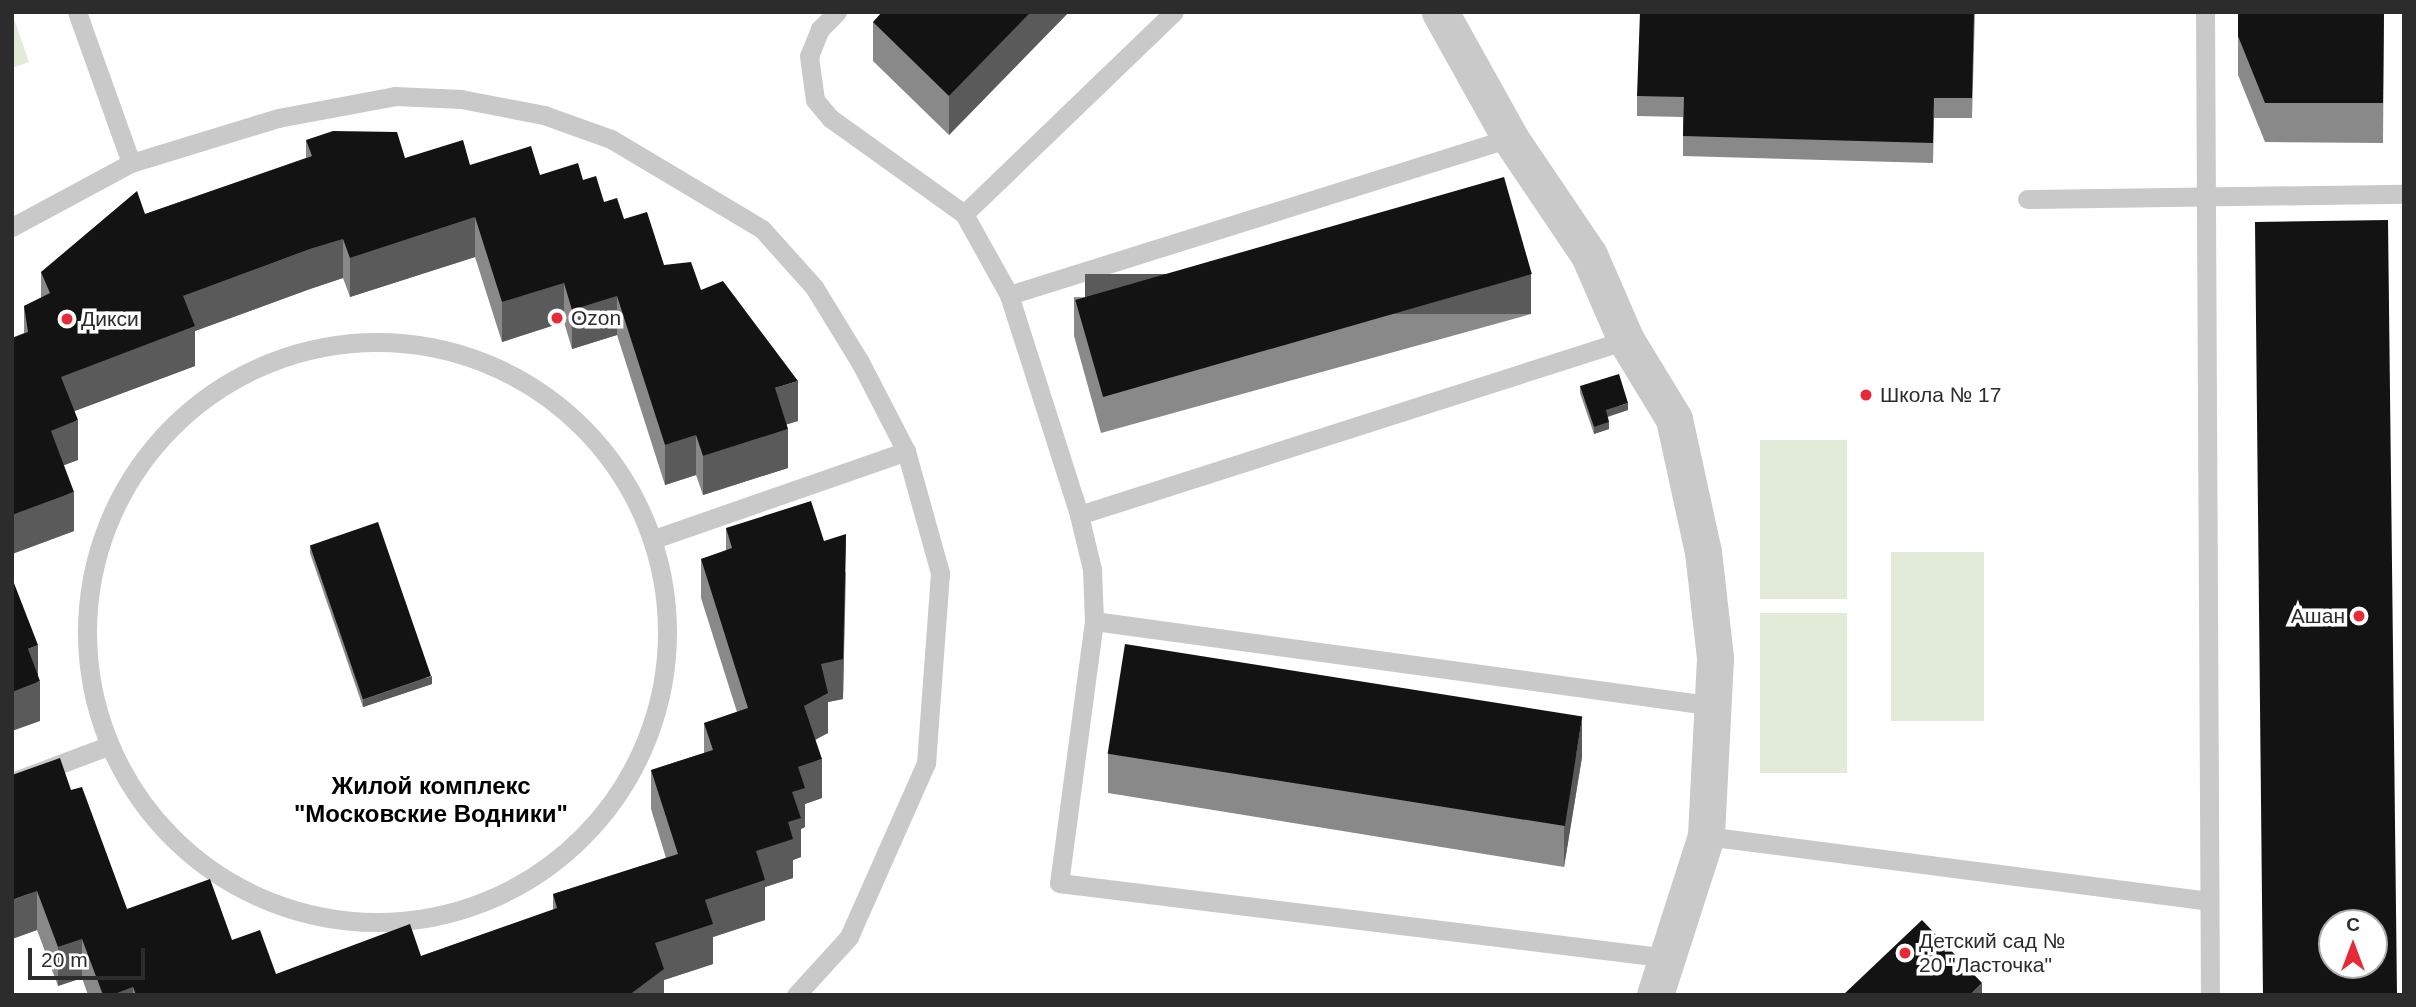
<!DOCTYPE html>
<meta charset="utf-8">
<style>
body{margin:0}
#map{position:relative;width:2416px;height:1007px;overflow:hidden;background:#fff;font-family:Arial,sans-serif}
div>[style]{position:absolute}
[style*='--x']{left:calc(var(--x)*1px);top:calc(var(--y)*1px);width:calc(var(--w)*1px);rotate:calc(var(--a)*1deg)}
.green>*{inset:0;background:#e2ead8;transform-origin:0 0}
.lane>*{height:19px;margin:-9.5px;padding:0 9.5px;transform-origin:9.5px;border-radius:9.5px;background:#c9c9c9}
.lane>.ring{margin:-9.5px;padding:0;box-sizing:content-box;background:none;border:19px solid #c9c9c9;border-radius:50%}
.street>*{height:37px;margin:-18.5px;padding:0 18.5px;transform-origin:18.5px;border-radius:18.5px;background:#c9c9c9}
.wall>*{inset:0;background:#898989}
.shaded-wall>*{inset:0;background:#5a5a5a;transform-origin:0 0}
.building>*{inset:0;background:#131313;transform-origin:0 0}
.dots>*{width:19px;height:19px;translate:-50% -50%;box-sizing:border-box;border:4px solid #fff;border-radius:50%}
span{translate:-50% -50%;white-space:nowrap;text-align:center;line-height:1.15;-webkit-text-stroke:7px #fff;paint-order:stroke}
.poi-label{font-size:21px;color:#2c2c2c}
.left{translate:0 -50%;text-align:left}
.right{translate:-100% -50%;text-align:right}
.quarter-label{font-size:24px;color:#000;font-weight:700}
.frame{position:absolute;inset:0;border:14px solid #2c2c2c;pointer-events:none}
.north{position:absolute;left:2318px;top:909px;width:70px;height:70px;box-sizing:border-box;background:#fff;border:2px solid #ababab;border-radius:50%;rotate:0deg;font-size:19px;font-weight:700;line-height:28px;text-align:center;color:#2c2c2c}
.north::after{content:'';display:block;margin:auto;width:24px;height:32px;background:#e62a38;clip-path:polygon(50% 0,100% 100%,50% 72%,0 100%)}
.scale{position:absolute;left:28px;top:948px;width:117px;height:32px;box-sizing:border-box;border:4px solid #2c2c2c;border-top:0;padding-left:9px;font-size:21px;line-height:24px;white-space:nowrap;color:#2c2c2c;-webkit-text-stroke:5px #fff;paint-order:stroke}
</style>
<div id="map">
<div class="green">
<div style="clip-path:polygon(12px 13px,29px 62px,12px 68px)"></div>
<div style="left:1760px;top:440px;width:87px;height:159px"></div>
<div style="left:1984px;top:552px;width:169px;height:93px;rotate:90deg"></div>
<div style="left:1760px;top:613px;width:87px;height:160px"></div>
</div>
<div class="lane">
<div style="--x:77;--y:12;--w:160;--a:70.3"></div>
<div style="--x:837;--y:12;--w:24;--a:135"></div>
<div style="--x:820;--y:29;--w:29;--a:112"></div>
<div style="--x:809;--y:56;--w:44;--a:82.2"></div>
<div style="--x:815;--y:100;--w:23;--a:50"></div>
<div style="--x:830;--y:118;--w:165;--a:35.6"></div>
<div style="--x:964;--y:214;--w:93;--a:60.9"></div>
<div style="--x:1009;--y:295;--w:231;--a:72.3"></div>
<div style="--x:1079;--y:515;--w:56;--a:76.5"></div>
<div style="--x:1092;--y:569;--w:52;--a:87.8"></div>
<div style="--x:1094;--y:621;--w:264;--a:97.6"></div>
<div style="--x:1059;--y:883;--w:615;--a:7.01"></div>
<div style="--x:2205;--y:12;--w:983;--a:89.71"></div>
<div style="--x:2027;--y:199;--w:377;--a:-0.8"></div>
<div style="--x:964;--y:214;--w:291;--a:-43.9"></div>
<div style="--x:12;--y:227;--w:135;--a:-28.3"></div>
<div style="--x:131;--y:163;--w:154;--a:-17"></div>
<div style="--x:278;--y:118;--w:119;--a:-10.6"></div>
<div style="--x:395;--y:96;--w:66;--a:2.6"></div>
<div style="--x:461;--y:99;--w:85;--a:10.9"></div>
<div style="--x:544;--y:115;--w:71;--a:19.7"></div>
<div style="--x:611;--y:139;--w:176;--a:30.8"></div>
<div style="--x:762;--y:229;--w:78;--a:48.1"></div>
<div style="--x:814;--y:287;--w:88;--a:58.5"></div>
<div style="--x:860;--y:362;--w:100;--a:62.7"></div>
<div style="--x:906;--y:451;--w:127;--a:74.4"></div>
<div style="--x:940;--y:573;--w:191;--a:94.2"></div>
<div style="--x:926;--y:763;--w:190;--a:113.9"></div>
<div style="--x:849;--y:937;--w:79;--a:132.4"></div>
<div style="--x:1009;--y:295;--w:525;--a:-17.4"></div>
<div class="ring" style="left:87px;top:342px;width:561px;height:561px"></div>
<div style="--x:1079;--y:515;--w:574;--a:-17.74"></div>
<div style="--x:654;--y:539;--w:267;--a:-19.2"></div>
<div style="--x:1094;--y:621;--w:627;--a:7.79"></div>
<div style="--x:12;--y:782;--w:103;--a:-20.6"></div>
<div style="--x:1706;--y:836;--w:507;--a:7.36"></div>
</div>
<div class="street">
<div style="--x:1440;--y:12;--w:144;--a:60.9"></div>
<div style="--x:1510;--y:138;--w:141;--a:56"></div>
<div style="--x:1589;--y:255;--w:93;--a:66.5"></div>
<div style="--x:1626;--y:340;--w:92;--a:58.7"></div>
<div style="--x:1674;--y:419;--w:136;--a:77.7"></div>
<div style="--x:1703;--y:552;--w:107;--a:83.5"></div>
<div style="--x:1715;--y:658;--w:178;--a:92.9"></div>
<div style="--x:1706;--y:836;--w:167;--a:107.8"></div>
</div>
<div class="wall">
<div style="clip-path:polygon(1069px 12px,949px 135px,873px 61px,873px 22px)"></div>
<div style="clip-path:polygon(1975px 12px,1972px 118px,1934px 118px,1933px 163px,1683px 156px,1683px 117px,1637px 116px,1637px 96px)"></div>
<div style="clip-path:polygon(2238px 12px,2384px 12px,2383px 143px,2265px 142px,2238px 75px)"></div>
<div style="clip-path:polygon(306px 140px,405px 158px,470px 165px,540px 175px,583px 180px,604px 202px,624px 219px,664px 265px,701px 290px,798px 421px,787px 424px,788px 468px,703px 495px,696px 475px,665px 485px,617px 335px,572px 349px,564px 322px,502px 342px,475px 257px,350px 297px,343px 278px,310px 289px,195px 331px,195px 366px,75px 411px,78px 460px,64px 465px,74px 531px,12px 554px,12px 338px,24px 333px,24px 306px,41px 298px,41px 272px,145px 214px,306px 158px)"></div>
<div style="clip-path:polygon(1074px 297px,1531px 314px,1101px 433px,1074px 336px)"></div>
<div style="clip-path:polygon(1580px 386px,1628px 410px,1608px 417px,1609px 429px,1594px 434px,1580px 393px)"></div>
<div style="clip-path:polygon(726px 528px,824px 541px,846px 573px,843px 699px,828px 702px,828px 733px,815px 739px,822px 798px,805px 804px,805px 827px,801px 829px,801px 857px,793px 860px,793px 878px,765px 887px,765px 920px,713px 937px,713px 964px,664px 980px,664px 995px,88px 995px,82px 978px,58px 986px,37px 930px,12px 939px,71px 790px,127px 909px,232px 940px,276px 974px,421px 956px,553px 910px,553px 894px,666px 858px,651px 809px,651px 770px,704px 753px,704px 723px,737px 712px,701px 598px,701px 559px,726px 551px)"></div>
<div style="clip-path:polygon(310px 546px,432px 684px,363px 707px,310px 553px)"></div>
<div style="clip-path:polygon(1108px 754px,1582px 757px,1564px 867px,1108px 793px)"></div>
</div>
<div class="shaded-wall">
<div style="clip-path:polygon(1031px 12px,1069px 12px,949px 135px,949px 96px)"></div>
<div style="clip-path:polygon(475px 217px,475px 257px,350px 297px,350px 258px)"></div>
<div style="clip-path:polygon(343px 239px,343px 278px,310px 289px,195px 331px,195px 366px,61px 416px,61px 377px,183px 296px,310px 249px)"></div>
<div style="left:1531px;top:274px;width:40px;height:446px;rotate:90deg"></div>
<div style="clip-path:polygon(564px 283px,564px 322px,502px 342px,502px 302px)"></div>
<div style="clip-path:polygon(617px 296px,617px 335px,572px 349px,572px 310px)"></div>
<div style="clip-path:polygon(798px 381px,798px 421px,775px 428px,775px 388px)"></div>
<div style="clip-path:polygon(1628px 403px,1628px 410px,1606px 417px,1606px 410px)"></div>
<div style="clip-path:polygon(78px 420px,78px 460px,51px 470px,51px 431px)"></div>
<div style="clip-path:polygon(1609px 422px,1609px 429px,1594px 434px,1594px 427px)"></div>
<div style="clip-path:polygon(788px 429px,788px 468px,703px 495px,703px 456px)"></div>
<div style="clip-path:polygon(696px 435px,696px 475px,665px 485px,665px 445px)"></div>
<div style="clip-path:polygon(74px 492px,74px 531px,12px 554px,12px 515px)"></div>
<div style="clip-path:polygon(846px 534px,843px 699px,828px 702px,828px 733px,804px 746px,804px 706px,821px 664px)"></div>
<div style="clip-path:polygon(38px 645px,38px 682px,40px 681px,40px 721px,12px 731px,12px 692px,28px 649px)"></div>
<div style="clip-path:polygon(432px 676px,432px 684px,363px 707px,363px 700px)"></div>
<div style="clip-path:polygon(1582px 718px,1582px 757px,1564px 867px,1564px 828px)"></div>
<div style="clip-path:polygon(822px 759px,822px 798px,805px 804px,805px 827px,801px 829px,801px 857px,793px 860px,793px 878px,765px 887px,765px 920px,713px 937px,713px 964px,664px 980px,664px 995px,629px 995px,655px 943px,705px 900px,756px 851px,788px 822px,792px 792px,798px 767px)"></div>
<div style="clip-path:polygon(37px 891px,37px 930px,12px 939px,12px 900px)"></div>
<div style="clip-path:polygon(82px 939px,82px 978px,58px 986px,58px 947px)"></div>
<div style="clip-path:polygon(1982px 983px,1982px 995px,1970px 995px)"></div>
<div style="clip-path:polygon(133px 987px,133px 995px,112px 995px)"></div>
</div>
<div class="building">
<div style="clip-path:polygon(882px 12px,1031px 12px,949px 96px,873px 22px)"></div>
<div style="clip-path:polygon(1640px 12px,1974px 12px,1972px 98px,1934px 98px,1933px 143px,1683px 136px,1684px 97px,1637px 96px)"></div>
<div style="clip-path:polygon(2238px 12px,2384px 12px,2383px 103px,2265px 103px,2238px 36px)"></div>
<div style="clip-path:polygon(333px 131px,397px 132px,405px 158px,463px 140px,470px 165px,531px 146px,540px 175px,578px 163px,583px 180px,596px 176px,604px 202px,617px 198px,624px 219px,647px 212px,664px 265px,691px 262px,701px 290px,723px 281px,798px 381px,775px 388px,788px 429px,703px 456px,696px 435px,665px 445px,617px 296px,572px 310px,564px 283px,502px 302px,475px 217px,350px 258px,343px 239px,310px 249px,183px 296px,195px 326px,61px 377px,78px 420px,51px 431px,74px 492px,12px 515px,12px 338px,28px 332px,24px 306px,50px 293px,41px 272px,137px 191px,145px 214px,312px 156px,306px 140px)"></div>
<div style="left:1504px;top:177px;width:101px;height:446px;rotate:74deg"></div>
<div style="clip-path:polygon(evenodd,2388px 220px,2397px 995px,2263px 995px,2255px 222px,2388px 220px,2332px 923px,2374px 923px,2374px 965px,2332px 965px,2332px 923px)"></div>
<div style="clip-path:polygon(1619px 374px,1628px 403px,1606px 410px,1609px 422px,1594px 427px,1580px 386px)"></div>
<div style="clip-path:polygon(811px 501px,824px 541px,846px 534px,843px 659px,821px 664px,828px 693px,804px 706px,822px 759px,798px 767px,805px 788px,792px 792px,801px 818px,788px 822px,793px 839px,756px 851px,765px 880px,705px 900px,713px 924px,655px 943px,664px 969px,629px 995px,136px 995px,133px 987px,112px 995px,103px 995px,82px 939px,58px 947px,37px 891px,12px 900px,12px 775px,60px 758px,71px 790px,82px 787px,127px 909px,210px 879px,232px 940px,260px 930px,276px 974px,410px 924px,421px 956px,557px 908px,553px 894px,678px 854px,651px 770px,713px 750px,704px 723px,748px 708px,701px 559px,732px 548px,726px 528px)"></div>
<div style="left:378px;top:522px;width:163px;height:72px;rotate:71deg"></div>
<div style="clip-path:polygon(12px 578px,38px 645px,28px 649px,40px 681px,12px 692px)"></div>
<div style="left:1125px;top:644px;width:463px;height:111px;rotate:9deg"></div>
<div style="clip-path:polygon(1922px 920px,1982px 983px,1970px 995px,1843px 995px)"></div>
</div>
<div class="dots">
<div style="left:557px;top:318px;background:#e62a38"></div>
<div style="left:67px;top:319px;background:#e62a38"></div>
<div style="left:1866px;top:395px;background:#e62a38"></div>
<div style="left:2359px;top:616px;background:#e62a38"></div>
<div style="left:1905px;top:953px;background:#e62a38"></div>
</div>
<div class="poi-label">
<span class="left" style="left:571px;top:318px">Ozon</span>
<span class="left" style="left:81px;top:319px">Дикси</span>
<span class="left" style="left:1880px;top:395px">Школа № 17</span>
<span class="right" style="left:2345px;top:616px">Ашан</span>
<span class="left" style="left:1919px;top:953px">Детский сад №<br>20 "Ласточка"</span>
</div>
<div class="quarter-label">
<span style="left:431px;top:800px">Жилой комплекс<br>"Московские Водники"</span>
</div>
<div class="frame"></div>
<div class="north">С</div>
<div class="scale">20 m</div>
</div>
